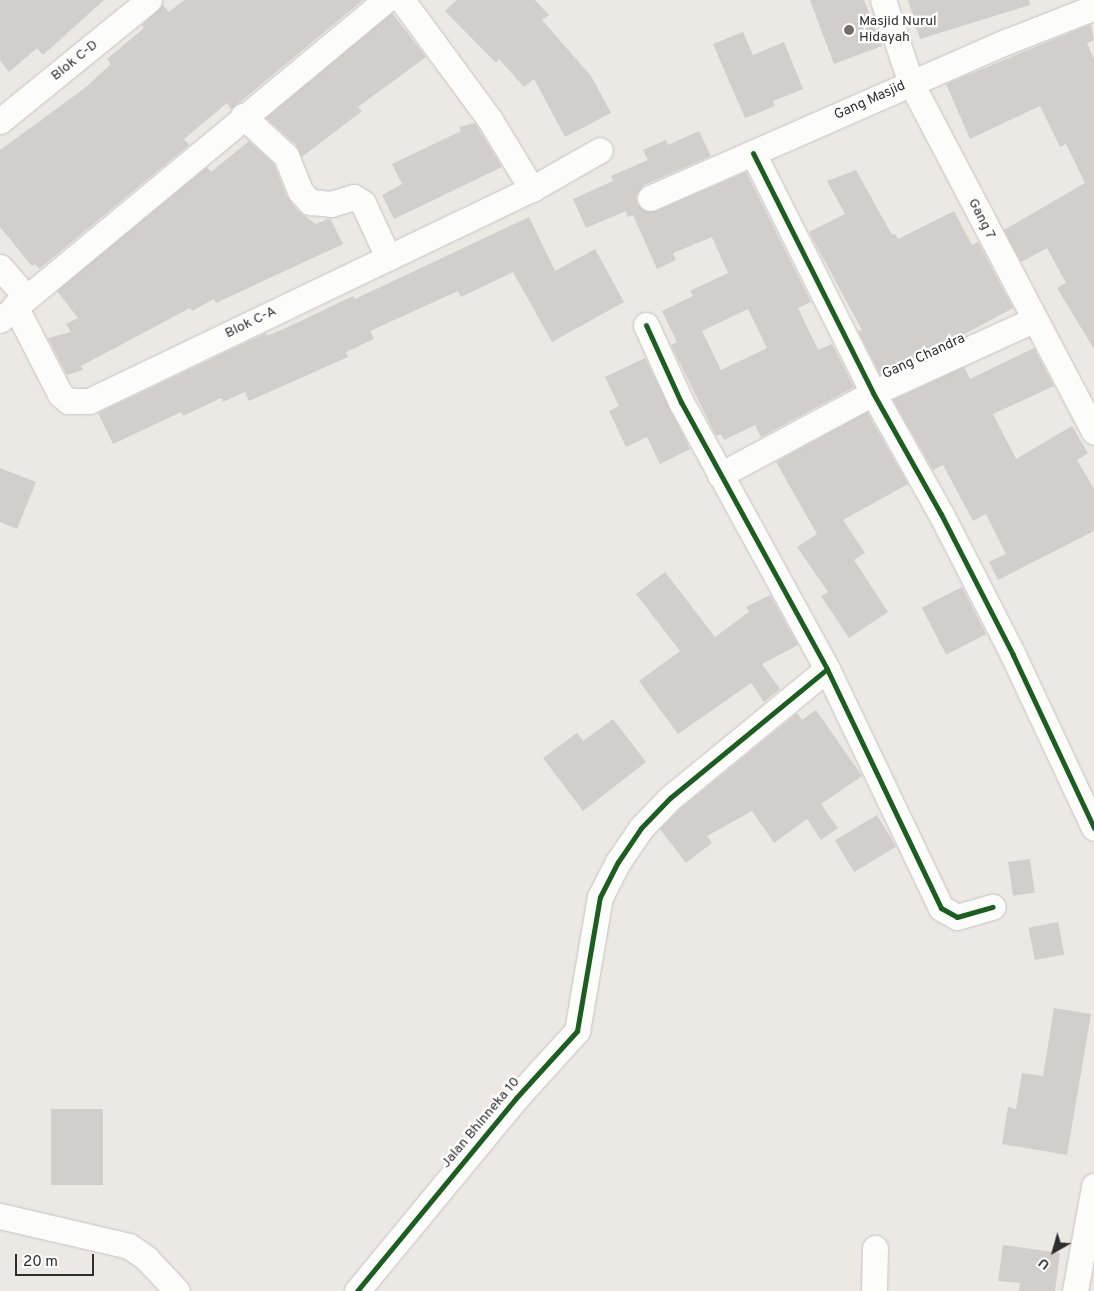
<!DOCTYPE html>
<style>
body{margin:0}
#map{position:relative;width:1094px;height:1291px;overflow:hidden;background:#ece8e4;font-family:Overpass,sans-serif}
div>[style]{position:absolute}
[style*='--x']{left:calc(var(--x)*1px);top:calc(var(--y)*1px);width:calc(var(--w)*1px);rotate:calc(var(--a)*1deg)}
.building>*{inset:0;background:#d1cecb;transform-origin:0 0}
.roads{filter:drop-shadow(0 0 1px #c5c4c5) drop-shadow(0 0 1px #c5c4c5)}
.minor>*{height:25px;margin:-12.5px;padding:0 12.5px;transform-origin:12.5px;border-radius:12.5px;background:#fcfcfb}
.cycleway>*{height:5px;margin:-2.5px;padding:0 2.5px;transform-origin:2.5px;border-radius:2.5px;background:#1b5e20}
.dots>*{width:14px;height:14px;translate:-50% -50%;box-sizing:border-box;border:2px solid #fff;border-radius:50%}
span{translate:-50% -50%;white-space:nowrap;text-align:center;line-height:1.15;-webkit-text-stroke:4.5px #fff;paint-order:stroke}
.poi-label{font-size:14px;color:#2e2e2e}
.left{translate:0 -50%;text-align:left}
.street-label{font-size:14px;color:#2e2e2e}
.north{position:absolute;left:1029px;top:1226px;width:50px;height:50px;-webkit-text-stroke:4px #fff;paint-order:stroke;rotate:218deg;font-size:14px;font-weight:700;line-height:20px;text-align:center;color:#2e2e2e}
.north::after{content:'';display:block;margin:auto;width:18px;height:22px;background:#2e2e2e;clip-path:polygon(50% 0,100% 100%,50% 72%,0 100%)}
.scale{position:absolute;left:15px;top:1254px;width:79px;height:22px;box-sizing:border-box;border:2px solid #2e2e2e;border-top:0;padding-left:6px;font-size:15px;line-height:18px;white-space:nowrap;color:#2e2e2e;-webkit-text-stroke:4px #fff;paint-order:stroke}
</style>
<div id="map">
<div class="building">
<div style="clip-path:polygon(0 0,104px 0,43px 55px,37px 48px,9px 72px,0 61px)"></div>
<div style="clip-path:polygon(184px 0,363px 0,240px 102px,231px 109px,227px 103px,184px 139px,189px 145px,39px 269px,35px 264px,32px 266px,0 227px,0 150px,85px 88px,111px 64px,107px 59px,144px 28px,142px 25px,163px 5px,169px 12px)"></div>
<div style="clip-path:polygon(457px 0,535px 0,549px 15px,542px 20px,591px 76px,611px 113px,565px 137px,534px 79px,524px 87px,499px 59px,496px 63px,445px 11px)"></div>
<div style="clip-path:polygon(810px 0,864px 0,882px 46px,834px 64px)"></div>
<div style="clip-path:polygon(908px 0,1029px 0,1030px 5px,920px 39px)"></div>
<div style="clip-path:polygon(392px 13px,426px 57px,358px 107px,362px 111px,302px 157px,296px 145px,266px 118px)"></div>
<div style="clip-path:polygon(1091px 24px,1094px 40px,1087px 43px,1094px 59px,1094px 349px,1057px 288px,1066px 283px,1047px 248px,1021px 262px,1004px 230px,1085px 183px,1066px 144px,1060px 147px,1040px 106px,970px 139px,946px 84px)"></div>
<div style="clip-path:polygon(743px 32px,753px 55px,784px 42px,803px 89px,773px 101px,775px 106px,745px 118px,713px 44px)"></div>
<div style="clip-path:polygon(475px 123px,502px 167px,394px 219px,382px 195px,402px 184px,392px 164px,461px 131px,459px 127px)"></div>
<div style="clip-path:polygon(evenodd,699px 131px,711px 156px,644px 185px,636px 196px,637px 204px,648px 212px,656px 211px,746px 172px,811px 302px,798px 308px,818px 350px,832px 344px,854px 387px,761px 437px,755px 425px,724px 440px,721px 434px,716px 436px,671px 345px,677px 342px,662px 311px,693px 296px,690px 291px,728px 273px,712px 237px,673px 253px,676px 260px,657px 269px,633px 215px,628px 217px,626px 211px,586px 228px,573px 199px,613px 181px,611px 176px,648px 160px,643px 150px,666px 140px,668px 145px,699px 131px,748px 309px,767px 348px,721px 370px,702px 331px,748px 309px)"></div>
<div style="clip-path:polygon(249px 141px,274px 164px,287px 197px,299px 212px,316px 224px,330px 218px,343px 244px,216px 303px,214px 299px,192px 311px,190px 308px,81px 366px,83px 370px,67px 375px,48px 338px,71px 332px,66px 324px,78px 318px,57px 291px,207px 167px,211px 172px)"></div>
<div style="clip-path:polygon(856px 170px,892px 235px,895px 234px,898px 239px,954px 211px,972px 245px,978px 242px,1013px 308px,950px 342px,880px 374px,858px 331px,862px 330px,809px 232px,845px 214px,827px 181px)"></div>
<div style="clip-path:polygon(529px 217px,555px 271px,595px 249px,624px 302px,552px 342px,513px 272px,461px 297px,458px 291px,370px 331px,374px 339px,346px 352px,348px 357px,249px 401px,245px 392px,223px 402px,221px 398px,183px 416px,181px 412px,113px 444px,98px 413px,266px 333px,267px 336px,286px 328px,353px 296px,355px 299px)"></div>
<div style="clip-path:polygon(1034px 348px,1054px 386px,993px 414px,1016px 459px,1072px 426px,1088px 453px,1077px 460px,1094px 489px,1094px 531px,998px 580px,989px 562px,1006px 554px,986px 514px,973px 521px,943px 465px,933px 470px,893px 400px,964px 367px,970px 379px)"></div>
<div style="clip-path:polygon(645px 358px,690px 449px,660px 464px,647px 437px,626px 447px,609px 411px,619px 406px,605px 377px)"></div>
<div style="clip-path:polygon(867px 412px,908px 484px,843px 520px,865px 553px,854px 560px,888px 612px,849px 638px,821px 596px,828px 592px,797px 547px,817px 534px,776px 462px)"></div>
<div style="clip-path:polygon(0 468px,36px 482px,17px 529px,0 522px)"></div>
<div style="clip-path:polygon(665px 572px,715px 637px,749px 612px,746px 607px,770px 595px,798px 645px,762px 664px,780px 689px,764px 702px,751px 683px,678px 734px,639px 681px,680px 651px,636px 594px)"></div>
<div style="left:962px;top:587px;width:53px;height:45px;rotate:63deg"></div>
<div style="clip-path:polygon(816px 710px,862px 776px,821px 804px,838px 828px,821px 840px,807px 819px,774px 843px,752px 811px,707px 836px,712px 843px,686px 863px,660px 829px,680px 809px,797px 713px,802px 720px)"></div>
<div style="clip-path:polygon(613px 719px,646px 762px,583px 811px,543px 758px,577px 733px,583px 741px)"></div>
<div style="left:877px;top:815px;width:37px;height:49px;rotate:59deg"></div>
<div style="left:1030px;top:859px;width:34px;height:22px;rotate:82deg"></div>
<div style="left:1058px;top:922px;width:33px;height:30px;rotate:79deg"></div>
<div style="clip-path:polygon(1054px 1008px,1091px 1014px,1067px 1155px,1002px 1144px,1008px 1107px,1016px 1109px,1022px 1073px,1043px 1076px)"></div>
<div style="left:51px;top:1109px;width:52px;height:76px"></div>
<div style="clip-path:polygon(1003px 1245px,1060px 1253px,1055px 1291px,1019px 1291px,1020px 1283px,998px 1281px)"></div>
</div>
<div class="roads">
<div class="minor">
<div style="--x:402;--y:0;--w:149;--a:53.7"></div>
<div style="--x:490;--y:120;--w:81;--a:58.7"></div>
<div style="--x:883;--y:0;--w:88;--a:71.4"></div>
<div style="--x:911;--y:83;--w:394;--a:62.3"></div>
<div style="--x:243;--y:116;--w:59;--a:42.9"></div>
<div style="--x:286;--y:156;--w:38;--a:68"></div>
<div style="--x:300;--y:191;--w:15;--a:48"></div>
<div style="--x:310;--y:202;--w:21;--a:5"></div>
<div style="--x:331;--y:204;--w:24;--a:-17"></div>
<div style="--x:354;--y:197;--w:11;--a:34"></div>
<div style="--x:363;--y:203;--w:60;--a:65.2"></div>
<div style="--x:0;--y:121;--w:192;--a:-39.1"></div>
<div style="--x:753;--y:153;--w:268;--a:63.4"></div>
<div style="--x:873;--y:393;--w:139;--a:60.7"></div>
<div style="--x:941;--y:514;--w:158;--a:62.9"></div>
<div style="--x:1013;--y:655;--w:191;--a:64.9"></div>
<div style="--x:650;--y:198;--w:391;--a:-23.7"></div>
<div style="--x:1008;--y:41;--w:90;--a:-21.4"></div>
<div style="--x:0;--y:267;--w:40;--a:49"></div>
<div style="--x:15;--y:306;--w:99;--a:62.9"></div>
<div style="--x:60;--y:394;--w:11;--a:41"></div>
<div style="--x:68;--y:401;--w:21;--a:0"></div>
<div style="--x:89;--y:401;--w:491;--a:-25.6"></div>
<div style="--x:532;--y:189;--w:78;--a:-29.8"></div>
<div style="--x:0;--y:320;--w:501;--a:-39.66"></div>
<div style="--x:646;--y:325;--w:85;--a:65.6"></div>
<div style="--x:681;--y:402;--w:304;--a:61.3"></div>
<div style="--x:827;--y:669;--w:265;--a:64.5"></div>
<div style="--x:941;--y:908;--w:18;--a:29"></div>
<div style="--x:957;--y:917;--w:37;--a:-16"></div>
<div style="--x:720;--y:475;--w:174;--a:-28.2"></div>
<div style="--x:873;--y:393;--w:176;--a:-24.5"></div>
<div style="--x:0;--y:1216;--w:132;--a:13.1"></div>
<div style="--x:129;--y:1246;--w:21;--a:35"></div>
<div style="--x:146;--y:1258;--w:45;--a:46.8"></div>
<div style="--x:357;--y:1291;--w:250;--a:-50.5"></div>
<div style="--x:516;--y:1098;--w:91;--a:-47.7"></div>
<div style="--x:577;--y:1031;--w:136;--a:-80.3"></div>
<div style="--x:600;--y:897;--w:39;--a:-63"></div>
<div style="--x:618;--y:862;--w:41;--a:-55.9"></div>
<div style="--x:641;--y:828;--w:42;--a:-46"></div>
<div style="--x:670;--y:798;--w:203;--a:-39.4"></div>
<div style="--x:874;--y:1291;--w:43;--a:-88.7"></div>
<div style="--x:1075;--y:1291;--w:107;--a:-79.7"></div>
</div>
</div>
<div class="cycleway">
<div style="--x:753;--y:153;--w:268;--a:63.4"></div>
<div style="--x:873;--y:393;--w:139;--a:60.7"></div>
<div style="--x:941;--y:514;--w:158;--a:62.9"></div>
<div style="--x:1013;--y:655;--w:191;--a:64.9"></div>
<div style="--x:646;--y:325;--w:85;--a:65.6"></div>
<div style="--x:681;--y:402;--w:304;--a:61.3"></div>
<div style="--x:827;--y:669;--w:265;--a:64.5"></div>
<div style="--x:941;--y:908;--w:18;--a:29"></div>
<div style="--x:957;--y:917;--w:37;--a:-16"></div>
<div style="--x:357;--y:1291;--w:250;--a:-50.5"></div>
<div style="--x:516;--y:1098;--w:91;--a:-47.7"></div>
<div style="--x:577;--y:1031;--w:136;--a:-80.3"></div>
<div style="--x:600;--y:897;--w:39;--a:-63"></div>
<div style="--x:618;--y:862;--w:41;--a:-55.9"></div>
<div style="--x:641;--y:828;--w:42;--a:-46"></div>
<div style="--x:670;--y:798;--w:203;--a:-39.4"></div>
</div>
<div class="dots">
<div style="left:849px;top:30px;background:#706f6e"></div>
</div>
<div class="poi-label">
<span class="left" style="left:859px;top:30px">Masjid Nurul<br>Hidayah</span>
</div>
<div class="street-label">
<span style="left:75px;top:61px;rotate:-39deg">Blok C-D</span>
<span style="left:870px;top:101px;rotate:-24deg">Gang Masjid</span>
<span style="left:981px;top:219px;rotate:63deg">Gang 7</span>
<span style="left:251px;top:323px;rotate:-26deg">Blok C-A</span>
<span style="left:924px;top:357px;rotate:-25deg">Gang Chandra</span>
<span style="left:481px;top:1123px;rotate:-50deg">Jalan Bhinneka 10</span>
</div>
<div class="north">U</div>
<div class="scale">20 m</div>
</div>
